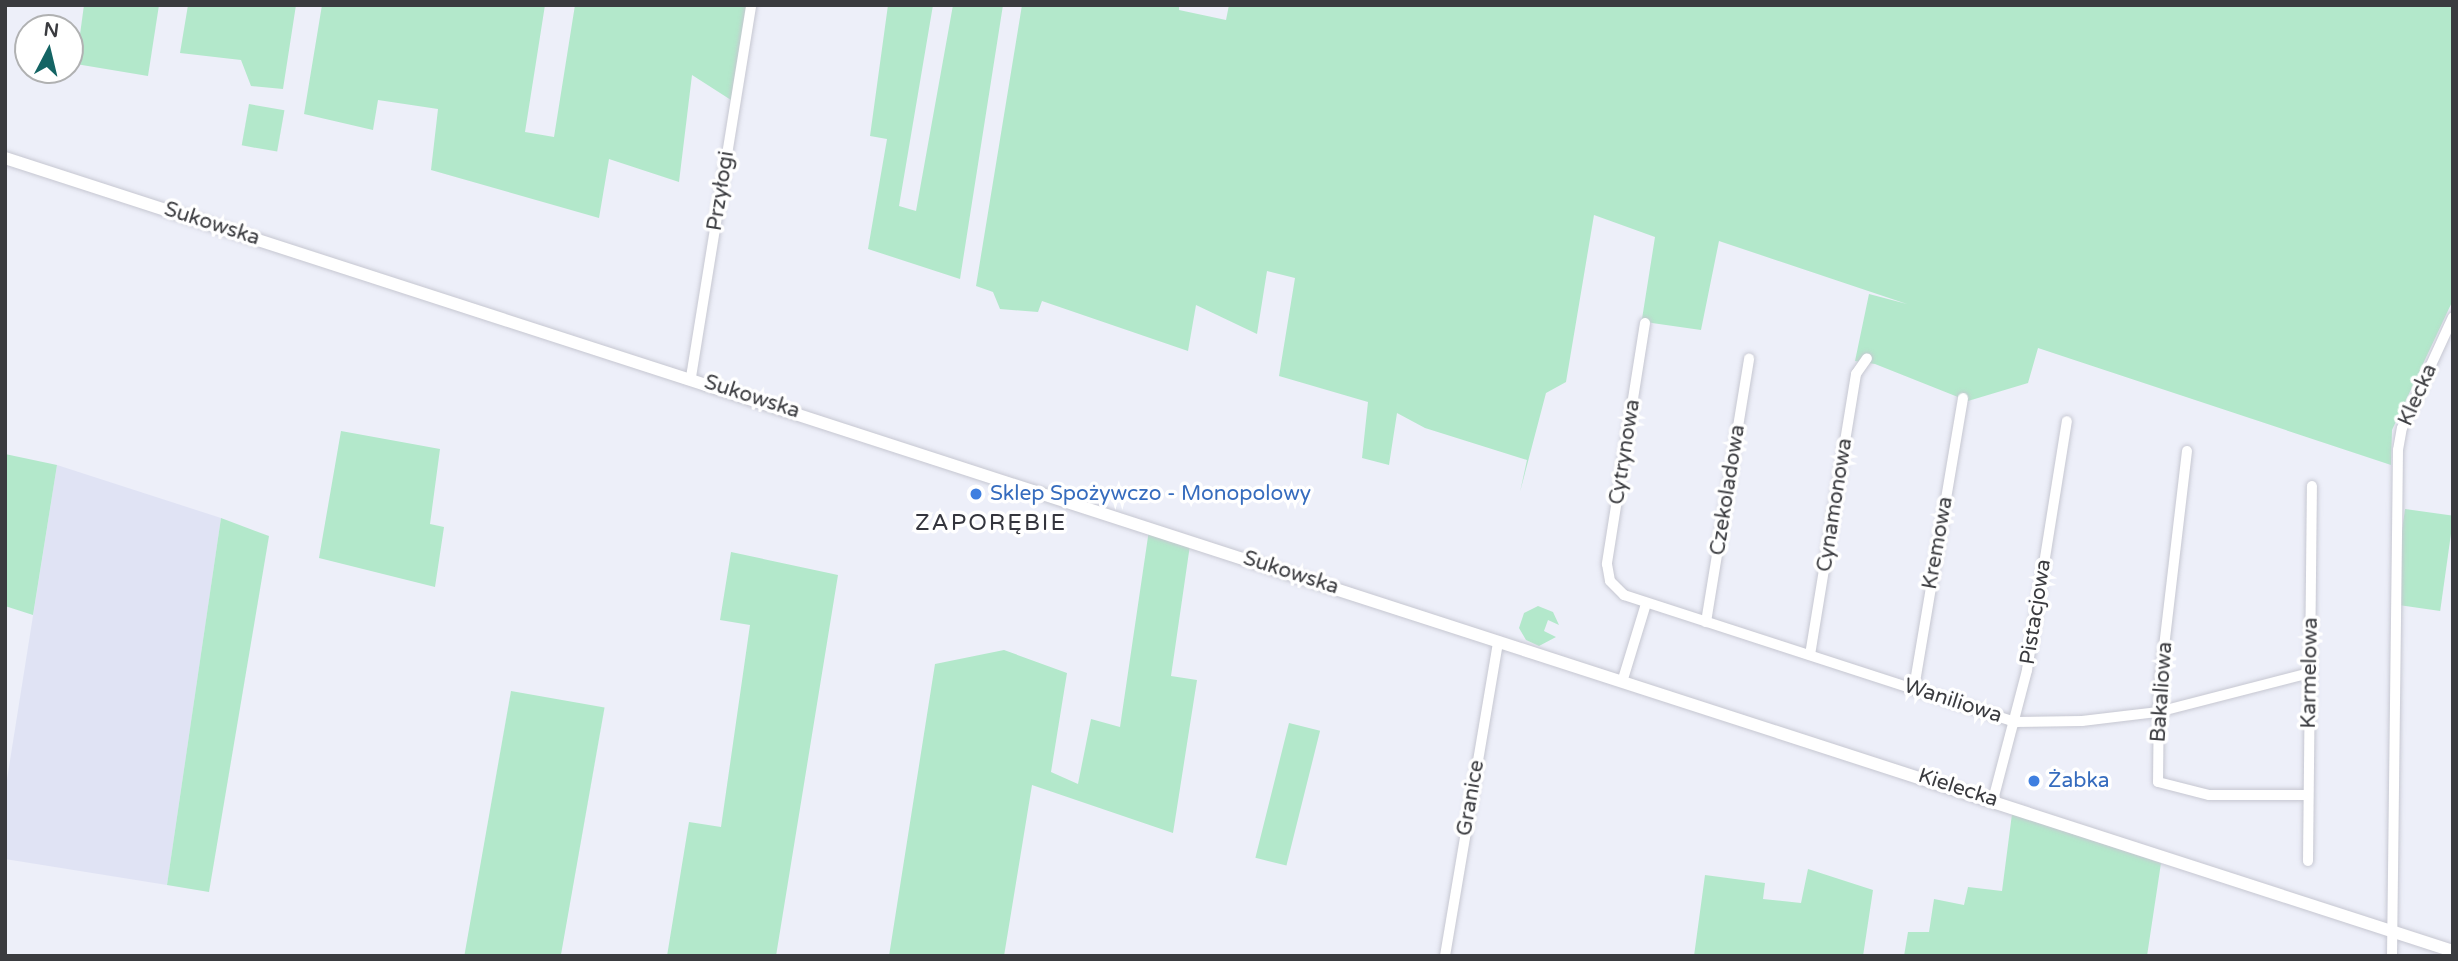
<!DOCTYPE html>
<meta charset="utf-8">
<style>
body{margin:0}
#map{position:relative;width:2458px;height:961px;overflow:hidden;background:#edeff9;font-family:"Varela Round",sans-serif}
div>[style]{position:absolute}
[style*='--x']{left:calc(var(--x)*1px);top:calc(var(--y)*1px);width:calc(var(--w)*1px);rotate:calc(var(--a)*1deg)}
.built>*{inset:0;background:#e0e3f4}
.green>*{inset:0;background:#b3e8cb;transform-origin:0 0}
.roads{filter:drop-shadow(0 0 2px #c6c7d1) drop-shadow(0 0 2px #c6c7d1)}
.minor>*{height:10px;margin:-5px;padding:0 5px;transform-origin:5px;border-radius:5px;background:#fff}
.tertiary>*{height:12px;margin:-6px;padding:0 6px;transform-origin:6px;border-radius:6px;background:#fff}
.dots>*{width:19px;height:19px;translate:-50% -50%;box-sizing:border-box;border:4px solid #fff;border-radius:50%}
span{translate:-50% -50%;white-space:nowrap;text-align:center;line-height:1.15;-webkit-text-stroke:7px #fff;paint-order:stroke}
.street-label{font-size:21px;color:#3a3b3f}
.shop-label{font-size:21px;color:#366cbe}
.left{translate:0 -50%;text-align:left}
.neighbourhood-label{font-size:23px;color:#34353d;letter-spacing:2px}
.frame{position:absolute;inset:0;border:7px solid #3a3b3f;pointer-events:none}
.north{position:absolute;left:14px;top:14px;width:70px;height:70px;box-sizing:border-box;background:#fff;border:2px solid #b0b1b2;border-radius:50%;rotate:7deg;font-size:19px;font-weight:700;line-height:28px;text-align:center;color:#3a3b3f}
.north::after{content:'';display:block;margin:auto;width:24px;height:32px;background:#146464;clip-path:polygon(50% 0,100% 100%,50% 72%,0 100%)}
</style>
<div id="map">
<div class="built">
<div style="clip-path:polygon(57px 465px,221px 518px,167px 885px,5px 859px,5px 792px)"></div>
</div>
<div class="green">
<div style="clip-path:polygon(84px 5px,159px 5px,148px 76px,76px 64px)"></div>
<div style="clip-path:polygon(188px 5px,296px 5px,283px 89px,251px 86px,241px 60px,180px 53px)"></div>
<div style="clip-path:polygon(322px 5px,545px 5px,525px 132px,554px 137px,575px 5px,747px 5px,731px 100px,692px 75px,679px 182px,609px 159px,599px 218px,431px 170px,438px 109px,378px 100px,373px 130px,304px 114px)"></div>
<div style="clip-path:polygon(888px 5px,933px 5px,899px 206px,916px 211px,953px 5px,1003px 5px,960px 279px,868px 249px,887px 139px,870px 136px)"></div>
<div style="clip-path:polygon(1022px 5px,1179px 5px,1179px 10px,1226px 20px,1229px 5px,2453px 5px,2453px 300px,2392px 430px,2391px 465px,2038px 348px,2028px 383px,1968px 401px,1875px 364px,1855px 361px,1869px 294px,1907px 304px,1719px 241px,1701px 330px,1652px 323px,1642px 319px,1655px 237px,1594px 215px,1566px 382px,1546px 393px,1520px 492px,1527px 460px,1425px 428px,1397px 413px,1389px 465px,1362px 458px,1368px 402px,1279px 376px,1295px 278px,1267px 271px,1257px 334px,1196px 305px,1188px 351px,1042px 301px,1038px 312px,1000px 309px,993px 292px,976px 286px)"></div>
<div style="left:249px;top:104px;width:36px;height:42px;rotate:10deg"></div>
<div style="clip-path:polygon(341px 431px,440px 449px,430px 524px,444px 527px,435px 587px,319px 558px)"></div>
<div style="clip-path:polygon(5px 454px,57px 465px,33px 615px,5px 606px)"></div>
<div style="left:2405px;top:509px;width:49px;height:96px;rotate:8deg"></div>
<div style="clip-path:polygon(221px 518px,269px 536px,209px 892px,167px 885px)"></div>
<div style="clip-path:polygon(1149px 530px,1190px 545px,1171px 676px,1197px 680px,1173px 833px,1032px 785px,1004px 956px,889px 956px,935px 664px,1004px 650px,1067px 673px,1051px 772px,1078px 784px,1091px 719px,1120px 727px)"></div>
<div style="clip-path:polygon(731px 552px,838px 575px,776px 956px,667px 956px,689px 822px,721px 827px,750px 625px,720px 620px)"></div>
<div style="clip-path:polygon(1538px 606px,1553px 612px,1559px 625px,1548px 620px,1544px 631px,1556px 637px,1539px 646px,1526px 640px,1519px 628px,1524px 613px)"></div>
<div style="left:511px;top:691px;width:95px;height:268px;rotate:10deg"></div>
<div style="left:1289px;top:723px;width:32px;height:139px;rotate:14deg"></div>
<div style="clip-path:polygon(2012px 814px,2161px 863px,2147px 956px,1904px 956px,1908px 932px,1929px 932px,1934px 899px,1964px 905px,1968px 887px,2002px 891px)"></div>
<div style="clip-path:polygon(1808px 869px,1873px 890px,1863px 956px,1694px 956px,1705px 875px,1765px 883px,1763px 899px,1801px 903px)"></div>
</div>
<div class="roads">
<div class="minor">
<div style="--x:1645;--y:323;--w:244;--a:99"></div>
<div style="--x:1607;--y:564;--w:17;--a:80"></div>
<div style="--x:1610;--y:581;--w:20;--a:45"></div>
<div style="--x:1624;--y:595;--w:412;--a:18"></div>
<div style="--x:2016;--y:722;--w:66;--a:-0.9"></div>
<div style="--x:2082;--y:721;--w:77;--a:-6.8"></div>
<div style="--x:2158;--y:712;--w:157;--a:-14.4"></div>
<div style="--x:691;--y:377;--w:377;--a:-80.8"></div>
<div style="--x:2187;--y:451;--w:240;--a:96.7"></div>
<div style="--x:2159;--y:689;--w:93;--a:90.6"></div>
<div style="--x:2158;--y:782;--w:53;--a:14.3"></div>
<div style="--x:2209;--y:795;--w:99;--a:0"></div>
<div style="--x:1706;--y:622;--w:267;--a:-80.7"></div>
<div style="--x:1810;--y:655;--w:285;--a:-80.7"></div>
<div style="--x:1856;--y:374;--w:19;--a:-55"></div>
<div style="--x:1623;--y:679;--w:78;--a:-73"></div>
<div style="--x:1914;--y:688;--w:294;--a:-80.4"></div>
<div style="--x:1993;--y:800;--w:134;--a:-75.3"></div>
<div style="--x:2027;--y:670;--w:252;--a:-80.9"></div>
<div style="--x:2308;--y:861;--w:375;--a:-89.4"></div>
<div style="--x:1445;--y:956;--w:319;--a:-80.4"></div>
<div style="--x:2392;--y:956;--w:506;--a:-89.32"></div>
<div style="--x:2398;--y:450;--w:22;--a:-80"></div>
<div style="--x:2402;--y:428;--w:122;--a:-65.3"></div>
</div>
<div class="tertiary">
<div style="--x:5;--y:158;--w:2573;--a:17.95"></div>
</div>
</div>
<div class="dots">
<div style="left:976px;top:494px;background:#3f7fe0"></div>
<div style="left:2034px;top:781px;background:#3f7fe0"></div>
</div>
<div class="street-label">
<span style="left:721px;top:191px;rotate:-81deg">Przyłogi</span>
<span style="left:212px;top:224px;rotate:18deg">Sukowska</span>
<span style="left:2418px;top:395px;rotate:-66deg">Klecka</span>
<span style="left:752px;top:397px;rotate:18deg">Sukowska</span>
<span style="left:1625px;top:452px;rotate:-81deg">Cytrynowa</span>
<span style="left:1728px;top:490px;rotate:-81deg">Czekoladowa</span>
<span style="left:1835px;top:505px;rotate:-81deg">Cynamonowa</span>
<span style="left:1938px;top:543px;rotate:-80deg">Kremowa</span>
<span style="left:1291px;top:573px;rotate:18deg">Sukowska</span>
<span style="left:2036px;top:612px;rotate:-81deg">Pistacjowa</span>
<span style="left:2310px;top:673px;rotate:-89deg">Karmelowa</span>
<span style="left:2162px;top:692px;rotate:-86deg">Bakaliowa</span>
<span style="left:1953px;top:701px;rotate:18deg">Waniliowa</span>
<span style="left:1958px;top:788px;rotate:18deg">Kielecka</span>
<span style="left:1471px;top:798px;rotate:-80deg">Granice</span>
</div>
<div class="shop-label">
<span class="left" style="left:990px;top:494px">Sklep Spożywczo - Monopolowy</span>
<span class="left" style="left:2048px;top:781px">Żabka</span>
</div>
<div class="neighbourhood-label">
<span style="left:991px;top:523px">ZAPORĘBIE</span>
</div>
<div class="frame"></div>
<div class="north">N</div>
</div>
